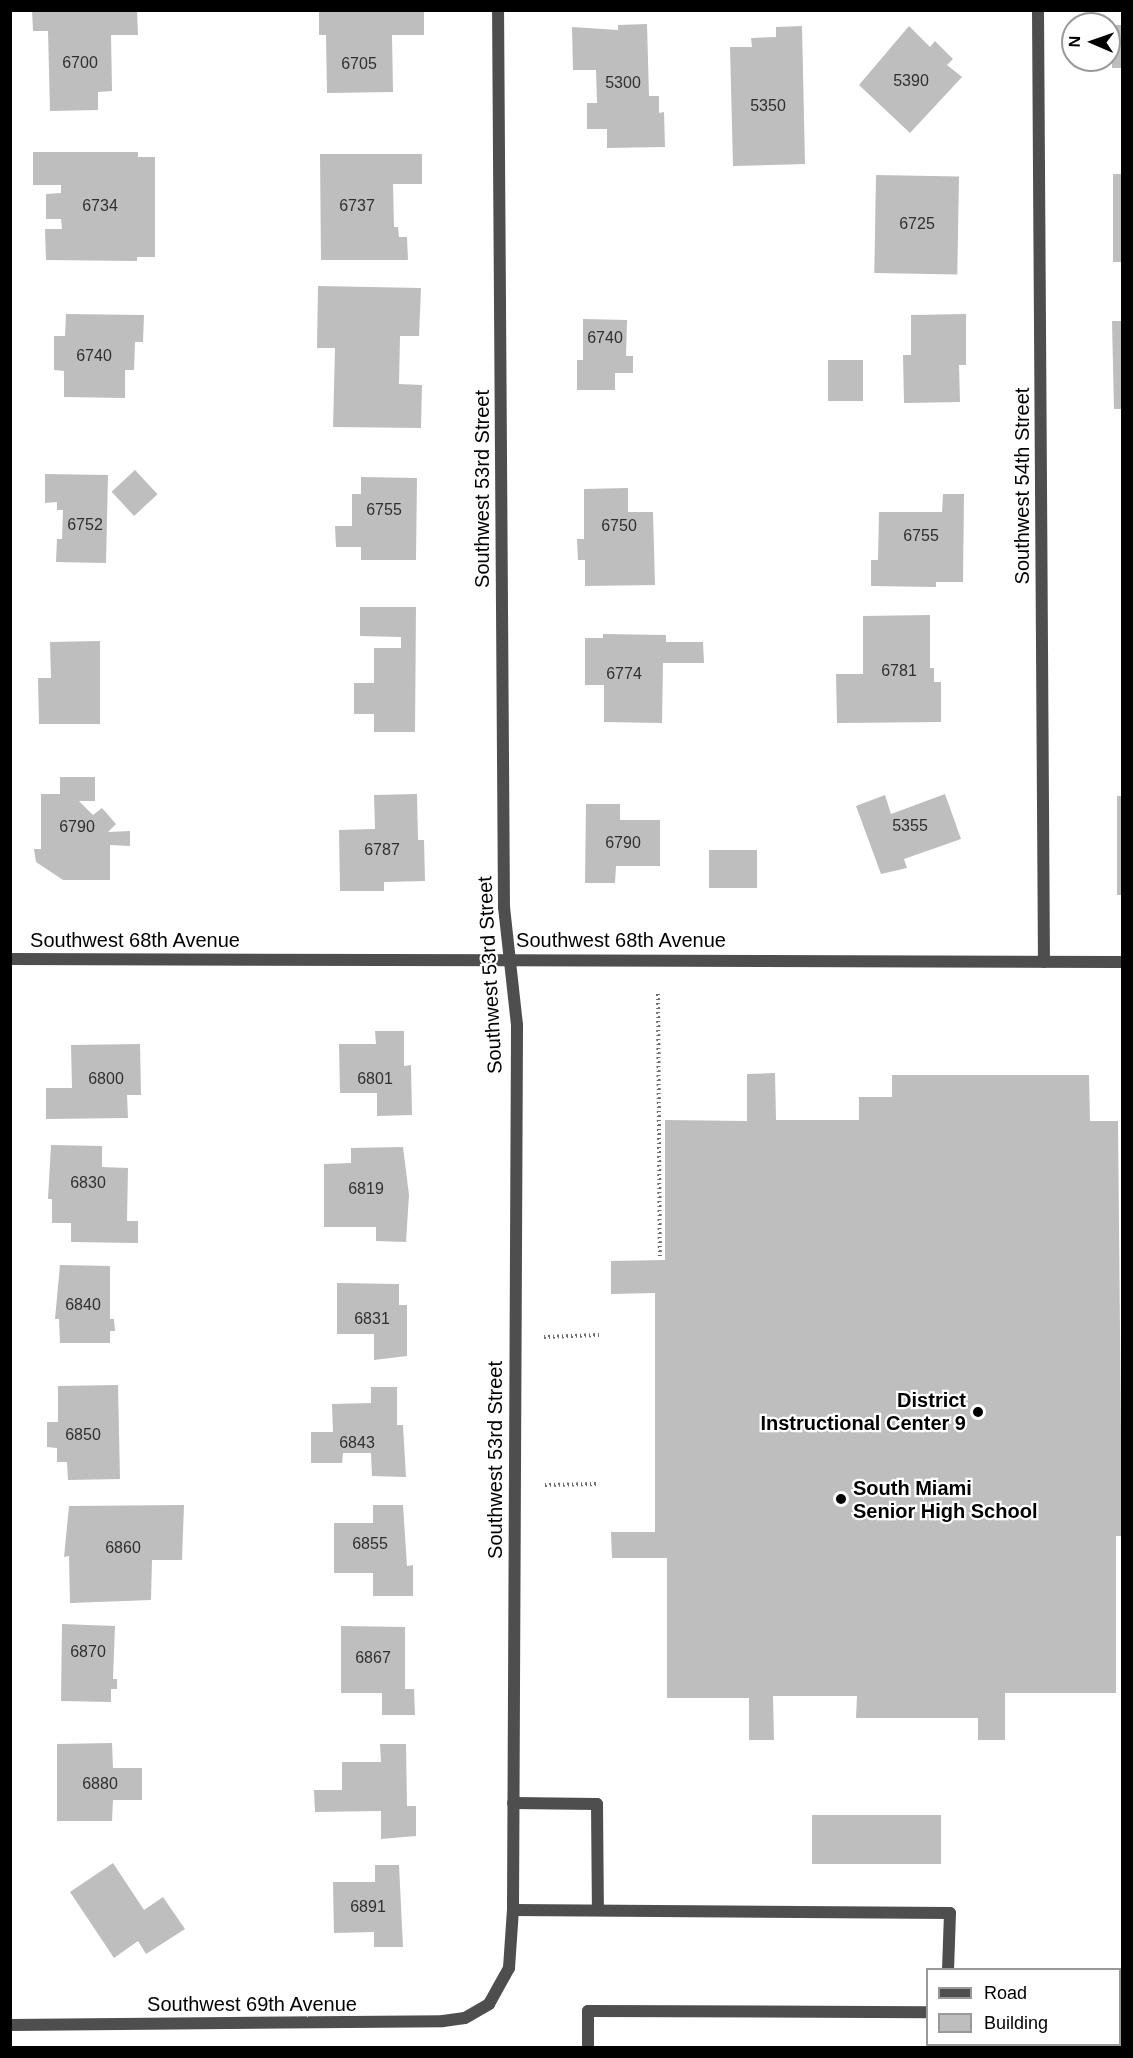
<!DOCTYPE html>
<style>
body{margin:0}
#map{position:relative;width:1133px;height:2058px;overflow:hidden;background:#fff;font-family:Helvetica,sans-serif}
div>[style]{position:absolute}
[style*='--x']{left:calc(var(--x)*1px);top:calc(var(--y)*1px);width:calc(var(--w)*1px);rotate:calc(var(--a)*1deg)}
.building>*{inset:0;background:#bebebe;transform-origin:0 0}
.path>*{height:4px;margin-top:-2px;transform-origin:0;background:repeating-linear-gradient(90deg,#707070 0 1.5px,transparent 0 4.5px)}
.service>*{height:12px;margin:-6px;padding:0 6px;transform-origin:6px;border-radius:6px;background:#4e4e4e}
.minor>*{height:12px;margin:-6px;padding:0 6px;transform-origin:6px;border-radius:6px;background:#4e4e4e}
.dots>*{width:16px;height:16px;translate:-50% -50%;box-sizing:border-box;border:3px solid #fff;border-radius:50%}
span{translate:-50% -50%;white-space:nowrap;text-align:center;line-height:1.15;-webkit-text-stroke:4.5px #fff;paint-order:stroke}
.number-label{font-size:16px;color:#303030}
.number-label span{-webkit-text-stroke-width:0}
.street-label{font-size:20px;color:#000}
.poi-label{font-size:20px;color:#000;font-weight:700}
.right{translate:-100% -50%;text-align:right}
.left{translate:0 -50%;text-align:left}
.frame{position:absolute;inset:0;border:12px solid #000;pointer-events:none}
.legend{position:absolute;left:926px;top:1968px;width:195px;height:78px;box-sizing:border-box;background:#fff;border:2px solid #999;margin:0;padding:8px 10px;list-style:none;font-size:18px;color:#000}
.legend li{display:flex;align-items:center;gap:12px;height:30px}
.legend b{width:30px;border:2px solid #999}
.north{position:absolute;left:1061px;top:12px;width:60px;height:60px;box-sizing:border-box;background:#fff;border:2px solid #999;border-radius:50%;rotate:272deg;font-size:16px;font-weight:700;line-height:24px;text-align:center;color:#000}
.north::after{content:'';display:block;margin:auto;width:21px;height:27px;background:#000;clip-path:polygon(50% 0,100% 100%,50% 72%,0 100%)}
</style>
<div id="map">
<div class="building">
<div style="clip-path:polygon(32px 10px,137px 10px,138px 35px,111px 35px,112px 91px,98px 92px,98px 110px,50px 111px,48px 31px,33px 31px)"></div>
<div style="clip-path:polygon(319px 10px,424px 10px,424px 35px,392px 35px,393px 92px,327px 93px,326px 35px,319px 35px)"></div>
<div style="clip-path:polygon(647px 24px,649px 96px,659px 96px,659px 113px,664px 112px,665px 147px,607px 148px,607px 129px,587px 129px,587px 103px,597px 103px,596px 70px,573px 70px,572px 27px,618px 30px,618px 25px)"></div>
<div style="left:1112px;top:25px;width:10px;height:43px"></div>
<div style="clip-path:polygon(802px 26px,805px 164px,733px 166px,730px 47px,752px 47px,751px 38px,776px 37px,776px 27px)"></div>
<div style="clip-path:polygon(909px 26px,930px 47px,935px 41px,953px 59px,947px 65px,962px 77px,910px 133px,859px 85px)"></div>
<div style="clip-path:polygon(33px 152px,138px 152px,138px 157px,155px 157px,155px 257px,137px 257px,137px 261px,46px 260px,45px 229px,62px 229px,61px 219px,46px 219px,46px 194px,61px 193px,61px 185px,33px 185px)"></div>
<div style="clip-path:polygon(320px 154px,422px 154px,422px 184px,393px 184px,394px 227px,398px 227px,399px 237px,407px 237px,408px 260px,321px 260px)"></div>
<div style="left:1113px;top:174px;width:9px;height:88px"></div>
<div style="left:876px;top:175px;width:83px;height:98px;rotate:1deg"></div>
<div style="clip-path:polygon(318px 286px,421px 288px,419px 336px,400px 336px,399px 384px,422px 385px,421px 428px,333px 427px,335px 348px,317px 348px)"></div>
<div style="clip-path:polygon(66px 314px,144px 315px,143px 342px,135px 342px,134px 370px,125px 370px,125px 398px,64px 397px,64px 371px,54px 370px,54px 336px,65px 336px)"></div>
<div style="clip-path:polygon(966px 314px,966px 365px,959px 365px,960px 402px,904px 403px,903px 355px,911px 355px,911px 315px)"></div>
<div style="clip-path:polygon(583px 319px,627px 320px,626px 356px,633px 356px,633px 373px,615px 373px,615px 390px,577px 390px,577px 360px,583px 360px)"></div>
<div style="clip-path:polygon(1112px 321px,1122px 321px,1122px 409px,1114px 409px)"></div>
<div style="left:828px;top:360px;width:35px;height:41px"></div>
<div style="left:135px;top:470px;width:33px;height:32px;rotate:47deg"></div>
<div style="clip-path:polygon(45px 474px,108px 475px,106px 563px,56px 562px,57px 539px,62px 539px,63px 510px,57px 510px,57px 502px,45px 503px)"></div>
<div style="clip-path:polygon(361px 477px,417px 478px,416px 560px,361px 560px,361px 547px,336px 547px,335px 526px,352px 526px,352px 494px,361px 494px)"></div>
<div style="clip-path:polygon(628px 488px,628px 512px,653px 512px,655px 585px,585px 586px,585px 560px,578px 560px,577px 539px,584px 539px,584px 489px)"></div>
<div style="clip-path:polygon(943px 494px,964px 494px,963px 582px,936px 582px,936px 587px,871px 586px,871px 560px,878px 560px,879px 512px,942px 512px)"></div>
<div style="clip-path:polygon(360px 607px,416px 607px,415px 732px,374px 732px,374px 714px,354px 714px,354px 683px,374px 683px,374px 648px,401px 648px,401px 637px,360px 636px)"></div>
<div style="clip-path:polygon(930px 615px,930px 668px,934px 668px,934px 682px,941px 682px,941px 722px,837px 723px,836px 674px,863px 674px,863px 616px)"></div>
<div style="clip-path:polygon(603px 634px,666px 635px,666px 642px,703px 642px,704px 663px,663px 663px,662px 723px,604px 722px,604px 685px,585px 685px,585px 638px,603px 638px)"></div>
<div style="clip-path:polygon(100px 641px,100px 724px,39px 724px,38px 678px,51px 678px,50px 642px)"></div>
<div style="clip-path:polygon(60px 777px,95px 777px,95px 801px,79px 801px,93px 815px,102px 808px,116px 824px,108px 832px,130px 831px,130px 846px,110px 845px,110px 880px,63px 880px,36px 862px,34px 849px,41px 849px,41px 794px,60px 794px)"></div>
<div style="clip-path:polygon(417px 794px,418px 840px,424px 840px,425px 881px,384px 882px,384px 891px,340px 891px,339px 830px,375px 829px,374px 795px)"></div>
<div style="clip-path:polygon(945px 794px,961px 839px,904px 859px,907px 868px,881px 874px,856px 806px,885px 795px,891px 814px)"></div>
<div style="left:1117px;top:796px;width:5px;height:99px"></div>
<div style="clip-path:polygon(586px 804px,620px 804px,620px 820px,660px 820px,660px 866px,616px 866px,615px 883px,585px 883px)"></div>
<div style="left:709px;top:850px;width:48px;height:38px"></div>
<div style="clip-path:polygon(375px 1031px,404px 1031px,404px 1066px,411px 1065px,412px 1115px,377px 1116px,377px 1093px,340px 1093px,339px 1044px,376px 1044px)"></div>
<div style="clip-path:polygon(140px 1044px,141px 1095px,127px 1095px,128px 1118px,46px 1119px,46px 1088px,72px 1088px,71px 1045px)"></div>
<div style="clip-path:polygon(775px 1073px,776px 1120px,859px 1120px,859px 1097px,892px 1097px,892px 1075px,1089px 1075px,1090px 1121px,1118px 1121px,1122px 1536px,1116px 1536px,1116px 1693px,1005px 1693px,1005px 1740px,978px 1740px,978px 1718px,856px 1718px,857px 1696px,773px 1696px,774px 1740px,749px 1740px,749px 1698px,667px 1698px,667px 1558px,612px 1558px,611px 1532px,655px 1532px,655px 1293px,611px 1294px,611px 1261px,665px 1260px,665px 1120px,747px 1121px,747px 1074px)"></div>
<div style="clip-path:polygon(51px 1145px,102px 1146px,102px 1167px,128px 1168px,127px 1221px,138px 1221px,138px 1243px,71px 1242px,71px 1223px,52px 1223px,52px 1199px,48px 1199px)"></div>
<div style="clip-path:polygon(403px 1147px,409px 1195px,406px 1242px,376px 1241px,376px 1227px,324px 1227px,324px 1164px,351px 1163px,351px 1148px)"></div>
<div style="clip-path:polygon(60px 1265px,110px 1266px,110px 1319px,114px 1319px,115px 1331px,110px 1331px,110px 1343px,60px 1343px,59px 1319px,55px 1319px)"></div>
<div style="clip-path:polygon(337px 1283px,399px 1284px,399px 1305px,407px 1305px,407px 1356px,374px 1360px,374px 1334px,337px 1334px)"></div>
<div style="clip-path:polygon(118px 1385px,120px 1479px,68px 1480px,67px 1462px,57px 1462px,57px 1448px,47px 1447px,47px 1422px,58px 1422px,58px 1386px)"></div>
<div style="clip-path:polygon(371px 1387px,397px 1387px,397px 1425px,403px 1425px,406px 1477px,372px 1476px,371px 1453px,343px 1453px,342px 1463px,311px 1463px,311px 1432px,333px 1432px,332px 1404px,371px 1403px)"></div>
<div style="clip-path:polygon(184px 1505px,182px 1560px,152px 1560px,151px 1600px,70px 1603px,69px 1556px,64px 1557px,69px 1506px)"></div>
<div style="clip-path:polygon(373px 1505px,403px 1505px,407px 1566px,413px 1565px,413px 1596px,373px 1596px,373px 1573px,334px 1573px,334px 1523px,373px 1523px)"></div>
<div style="clip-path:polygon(62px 1624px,115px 1626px,113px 1679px,117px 1679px,117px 1689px,111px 1689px,111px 1702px,61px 1701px)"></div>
<div style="clip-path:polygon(341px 1626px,405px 1627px,405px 1689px,414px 1689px,415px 1715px,382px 1715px,382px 1693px,341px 1693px)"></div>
<div style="clip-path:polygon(112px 1743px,113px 1768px,142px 1768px,142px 1800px,113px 1800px,112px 1821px,57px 1821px,57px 1744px)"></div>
<div style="clip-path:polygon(380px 1744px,406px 1744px,407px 1806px,416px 1806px,416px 1836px,381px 1839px,381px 1811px,315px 1812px,314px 1790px,342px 1790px,342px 1762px,381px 1762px)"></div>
<div style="left:941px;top:1815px;width:49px;height:129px;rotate:90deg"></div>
<div style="clip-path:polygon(113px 1863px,144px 1910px,163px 1897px,185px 1929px,146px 1954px,138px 1941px,114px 1958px,70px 1892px)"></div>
<div style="clip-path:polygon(375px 1865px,399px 1865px,403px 1947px,374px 1947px,374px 1932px,334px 1933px,333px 1882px,375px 1882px)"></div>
</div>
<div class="path">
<div style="--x:658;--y:994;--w:262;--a:89.6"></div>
<div style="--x:544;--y:1337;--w:55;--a:-2.1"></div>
<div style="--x:545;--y:1485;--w:54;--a:-1.1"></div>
</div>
<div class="service">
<div style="--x:513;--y:1803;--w:84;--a:0.7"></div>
<div style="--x:597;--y:1804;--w:106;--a:89.5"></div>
<div style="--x:513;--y:1910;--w:437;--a:0.4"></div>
<div style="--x:950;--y:1913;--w:57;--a:92"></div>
<div style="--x:588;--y:2048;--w:37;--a:-90"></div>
<div style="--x:588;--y:2011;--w:340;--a:0.2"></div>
<div style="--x:947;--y:2048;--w:4;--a:-90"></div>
</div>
<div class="minor">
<div style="--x:1038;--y:10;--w:952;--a:89.64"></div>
<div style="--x:10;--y:959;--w:1112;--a:0.15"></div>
<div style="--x:10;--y:2025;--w:433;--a:-0.5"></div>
<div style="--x:443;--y:2021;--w:22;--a:-8"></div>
<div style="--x:465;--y:2018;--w:28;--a:-30"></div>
<div style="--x:489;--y:2004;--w:41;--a:-60.9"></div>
<div style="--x:509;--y:1968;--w:58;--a:-86.1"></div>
<div style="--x:513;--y:1910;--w:885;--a:-89.74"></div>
<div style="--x:517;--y:1025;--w:118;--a:-96.3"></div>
<div style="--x:504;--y:908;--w:898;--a:-90.38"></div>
</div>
<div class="dots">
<div style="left:978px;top:1412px;background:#000"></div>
<div style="left:841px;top:1499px;background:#000"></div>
</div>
<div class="number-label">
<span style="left:80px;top:63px">6700</span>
<span style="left:359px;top:64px">6705</span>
<span style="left:911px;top:81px">5390</span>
<span style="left:623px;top:83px">5300</span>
<span style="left:768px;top:106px">5350</span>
<span style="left:100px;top:206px">6734</span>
<span style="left:357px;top:206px">6737</span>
<span style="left:917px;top:224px">6725</span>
<span style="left:605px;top:338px">6740</span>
<span style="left:94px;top:356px">6740</span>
<span style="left:384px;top:510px">6755</span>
<span style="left:85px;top:525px">6752</span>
<span style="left:619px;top:526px">6750</span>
<span style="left:921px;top:536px">6755</span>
<span style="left:899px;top:671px">6781</span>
<span style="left:624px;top:674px">6774</span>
<span style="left:910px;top:826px">5355</span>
<span style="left:77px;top:827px">6790</span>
<span style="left:623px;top:843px">6790</span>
<span style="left:382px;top:850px">6787</span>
<span style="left:106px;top:1079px">6800</span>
<span style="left:375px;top:1079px">6801</span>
<span style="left:88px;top:1183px">6830</span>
<span style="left:366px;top:1189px">6819</span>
<span style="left:83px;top:1305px">6840</span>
<span style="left:372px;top:1319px">6831</span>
<span style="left:83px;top:1435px">6850</span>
<span style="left:357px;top:1443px">6843</span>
<span style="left:370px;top:1544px">6855</span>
<span style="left:123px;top:1548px">6860</span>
<span style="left:88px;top:1652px">6870</span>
<span style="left:373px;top:1658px">6867</span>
<span style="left:100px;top:1784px">6880</span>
<span style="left:368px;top:1907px">6891</span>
</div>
<div class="street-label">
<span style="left:1022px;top:486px;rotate:-90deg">Southwest 54th Street</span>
<span style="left:482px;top:489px;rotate:-90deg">Southwest 53rd Street</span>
<span style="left:135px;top:940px">Southwest 68th Avenue</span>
<span style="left:621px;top:940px">Southwest 68th Avenue</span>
<span style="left:490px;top:975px;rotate:-93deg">Southwest 53rd Street</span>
<span style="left:495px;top:1460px;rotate:-90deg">Southwest 53rd Street</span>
<span style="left:252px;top:2004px">Southwest 69th Avenue</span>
</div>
<div class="poi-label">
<span class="right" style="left:966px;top:1412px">District<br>Instructional Center 9</span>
<span class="left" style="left:853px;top:1500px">South Miami<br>Senior High School</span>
</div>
<div class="frame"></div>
<ul class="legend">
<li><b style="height:8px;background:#4e4e4e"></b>Road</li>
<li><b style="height:16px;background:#bebebe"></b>Building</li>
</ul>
<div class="north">N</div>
</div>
